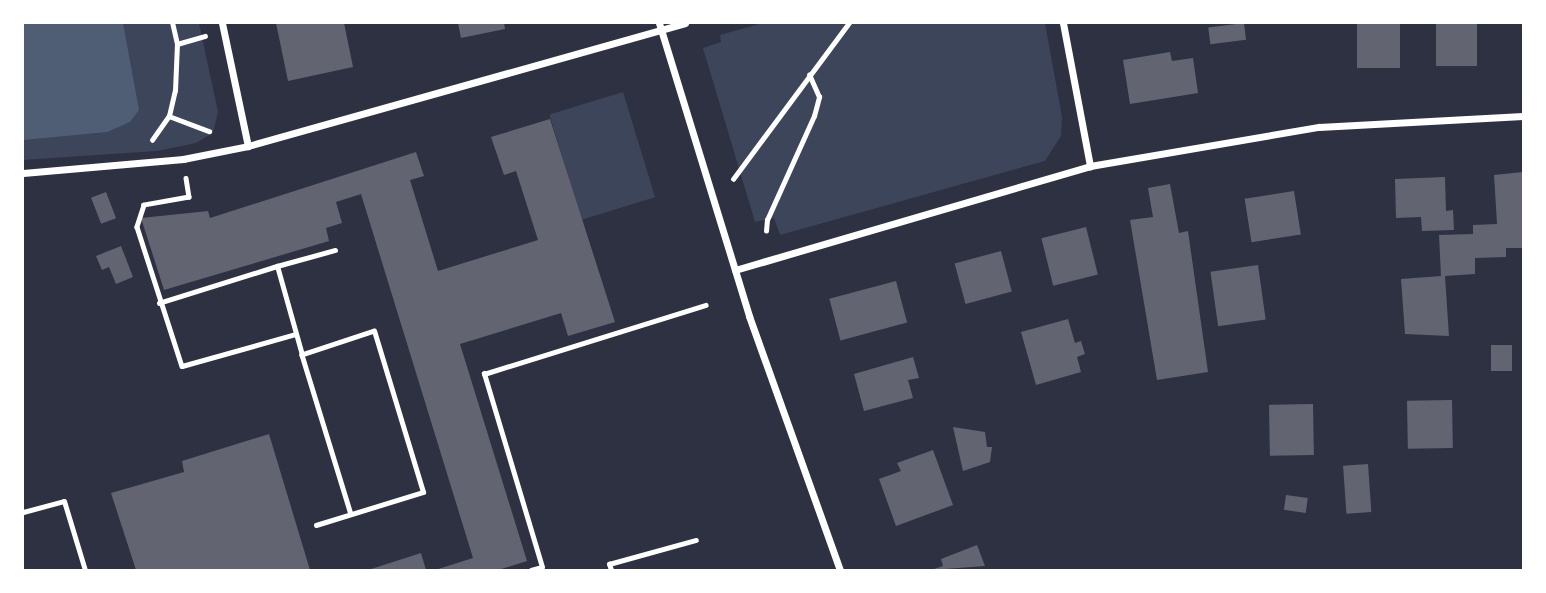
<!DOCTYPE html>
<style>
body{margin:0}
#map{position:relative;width:1546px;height:593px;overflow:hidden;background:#2d3142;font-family:Rubik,sans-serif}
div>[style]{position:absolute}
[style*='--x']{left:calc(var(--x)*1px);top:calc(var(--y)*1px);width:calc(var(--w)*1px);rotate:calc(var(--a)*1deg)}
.green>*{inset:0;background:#3c4559;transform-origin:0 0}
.water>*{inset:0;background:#4f5d75}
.building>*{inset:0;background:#626471;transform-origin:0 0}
.path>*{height:4.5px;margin:-2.25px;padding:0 2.25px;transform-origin:2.25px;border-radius:2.25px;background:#fff}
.service>*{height:5px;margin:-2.5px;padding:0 2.5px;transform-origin:2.5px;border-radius:2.5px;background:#fff}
.minor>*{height:7px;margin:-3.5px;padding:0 3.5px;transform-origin:3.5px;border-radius:3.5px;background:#fff}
span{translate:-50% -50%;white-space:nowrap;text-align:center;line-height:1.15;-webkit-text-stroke:6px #fff;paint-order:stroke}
.frame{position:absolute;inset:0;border:24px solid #fff;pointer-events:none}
</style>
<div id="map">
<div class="green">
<div style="clip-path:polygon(23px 23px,199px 23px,218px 112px,213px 133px,196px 143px,157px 151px,23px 160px)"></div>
<div style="clip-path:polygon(763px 23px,1045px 23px,1062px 117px,1061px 136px,1045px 161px,780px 235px,774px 218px,755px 222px,703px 48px,721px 42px,720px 35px)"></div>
<div style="left:623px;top:92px;width:110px;height:77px;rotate:73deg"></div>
</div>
<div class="water">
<div style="clip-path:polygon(23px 23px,123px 23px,139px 110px,130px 122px,107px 132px,23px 140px)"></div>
</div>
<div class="building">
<div style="clip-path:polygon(276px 23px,344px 23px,353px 67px,288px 81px)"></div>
<div style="clip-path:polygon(458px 23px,504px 23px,505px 29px,461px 38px)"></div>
<div style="left:1244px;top:23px;width:17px;height:36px;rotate:83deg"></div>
<div style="left:1357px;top:23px;width:43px;height:45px"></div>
<div style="left:1436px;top:23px;width:41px;height:43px"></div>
<div style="clip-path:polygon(1170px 52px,1172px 61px,1193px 58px,1198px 93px,1130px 104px,1123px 60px)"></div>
<div style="clip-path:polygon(550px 119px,615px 322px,568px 336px,561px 313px,460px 344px,527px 561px,498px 570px,435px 570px,473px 558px,361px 194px,336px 202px,342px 223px,326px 228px,329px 241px,164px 290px,141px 218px,208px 211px,210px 218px,416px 152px,424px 176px,410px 180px,438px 271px,538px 240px,516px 171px,504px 175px,491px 137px)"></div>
<div style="clip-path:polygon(1523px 172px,1523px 248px,1506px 248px,1506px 257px,1475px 258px,1475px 274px,1445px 276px,1449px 336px,1405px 334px,1401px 279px,1441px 276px,1439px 235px,1473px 234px,1473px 225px,1497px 224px,1494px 175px)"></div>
<div style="clip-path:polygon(1445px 177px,1446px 211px,1453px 210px,1454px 230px,1422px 231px,1421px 217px,1396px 218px,1395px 179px)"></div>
<div style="clip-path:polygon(1170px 184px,1179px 233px,1188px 231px,1208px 372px,1157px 380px,1130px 220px,1153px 217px,1148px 188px)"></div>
<div style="left:1294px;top:191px;width:44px;height:50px;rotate:81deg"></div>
<div style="left:106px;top:192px;width:28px;height:16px;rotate:69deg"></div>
<div style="left:1086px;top:227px;width:49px;height:46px;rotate:76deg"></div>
<div style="clip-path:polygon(121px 246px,133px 277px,116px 284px,109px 267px,102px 270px,96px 256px)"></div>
<div style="left:1001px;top:251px;width:42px;height:48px;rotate:75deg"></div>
<div style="left:1258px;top:265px;width:55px;height:48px;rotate:82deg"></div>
<div style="left:896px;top:281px;width:43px;height:69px;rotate:75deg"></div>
<div style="clip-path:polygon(1068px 319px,1075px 343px,1081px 341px,1085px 354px,1077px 357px,1081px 372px,1036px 385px,1021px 332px)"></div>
<div style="left:1491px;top:345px;width:21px;height:26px"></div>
<div style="clip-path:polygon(913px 357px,919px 378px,908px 380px,913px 398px,864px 411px,854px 374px)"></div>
<div style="left:1452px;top:400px;width:48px;height:45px;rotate:89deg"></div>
<div style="left:1313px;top:404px;width:51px;height:44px;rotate:89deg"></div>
<div style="clip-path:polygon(953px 427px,985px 432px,987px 447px,992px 447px,990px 462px,963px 471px)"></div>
<div style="clip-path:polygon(269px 434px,310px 570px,136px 570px,111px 493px,184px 472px,182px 461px)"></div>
<div style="clip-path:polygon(933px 450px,953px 505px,896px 526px,879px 479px,901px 471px,897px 463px)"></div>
<div style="left:1368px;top:464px;width:48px;height:25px;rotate:86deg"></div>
<div style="left:1286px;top:495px;width:22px;height:15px;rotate:8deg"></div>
<div style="clip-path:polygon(977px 545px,985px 566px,931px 570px,943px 566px,941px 559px)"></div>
<div style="clip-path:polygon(421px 553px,426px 570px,368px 570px)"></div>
</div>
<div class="path">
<div style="--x:177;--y:44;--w:29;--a:-16"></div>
<div style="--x:169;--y:116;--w:43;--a:20.6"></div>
<div style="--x:152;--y:140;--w:29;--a:-55"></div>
<div style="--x:169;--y:116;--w:26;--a:-77"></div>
<div style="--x:175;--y:91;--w:47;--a:-87.6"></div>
<div style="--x:177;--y:44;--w:22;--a:-103"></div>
<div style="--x:186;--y:178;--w:19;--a:81"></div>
<div style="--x:189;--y:197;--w:46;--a:169.9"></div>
<div style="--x:144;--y:205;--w:23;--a:108"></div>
<div style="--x:137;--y:227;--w:146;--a:72.1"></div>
<div style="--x:182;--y:366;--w:118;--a:-15.7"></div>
<div style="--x:733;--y:179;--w:194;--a:-53.4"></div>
<div style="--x:766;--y:231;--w:11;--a:-85"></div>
<div style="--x:767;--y:220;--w:114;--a:-65.7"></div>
<div style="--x:814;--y:116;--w:20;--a:-75"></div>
<div style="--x:819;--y:97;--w:24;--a:-114"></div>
<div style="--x:159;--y:303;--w:124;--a:-17.4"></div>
<div style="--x:302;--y:355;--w:92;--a:-105.7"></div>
<div style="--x:277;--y:266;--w:60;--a:-15.4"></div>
<div style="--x:316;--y:525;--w:112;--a:-17.1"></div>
<div style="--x:423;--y:492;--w:168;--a:-106.9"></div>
<div style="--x:374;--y:331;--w:76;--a:161.6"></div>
<div style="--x:302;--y:355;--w:166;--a:72.9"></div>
<div style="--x:531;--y:570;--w:11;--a:-15"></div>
<div style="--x:542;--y:567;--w:202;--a:-106.7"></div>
<div style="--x:484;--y:374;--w:232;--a:-17.3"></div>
<div style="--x:611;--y:570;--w:6;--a:-108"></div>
<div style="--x:609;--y:564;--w:90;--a:-15.4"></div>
</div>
<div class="service">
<div style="--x:23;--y:512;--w:42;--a:-15"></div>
<div style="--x:64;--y:501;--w:72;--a:73.1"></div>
</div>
<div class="minor">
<div style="--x:222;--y:23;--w:126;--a:78.1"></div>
<div style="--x:659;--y:23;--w:307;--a:72.9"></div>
<div style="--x:749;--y:316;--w:270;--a:70.3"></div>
<div style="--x:1063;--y:23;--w:146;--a:79.3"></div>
<div style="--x:23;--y:173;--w:161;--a:-5"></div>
<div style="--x:183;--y:159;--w:66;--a:-11.3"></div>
<div style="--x:248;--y:146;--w:454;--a:-15.7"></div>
<div style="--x:735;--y:270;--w:370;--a:-16.3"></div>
<div style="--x:1090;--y:166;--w:232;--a:-9.7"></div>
<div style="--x:1319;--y:127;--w:204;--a:-3.1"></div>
</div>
<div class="frame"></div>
</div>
